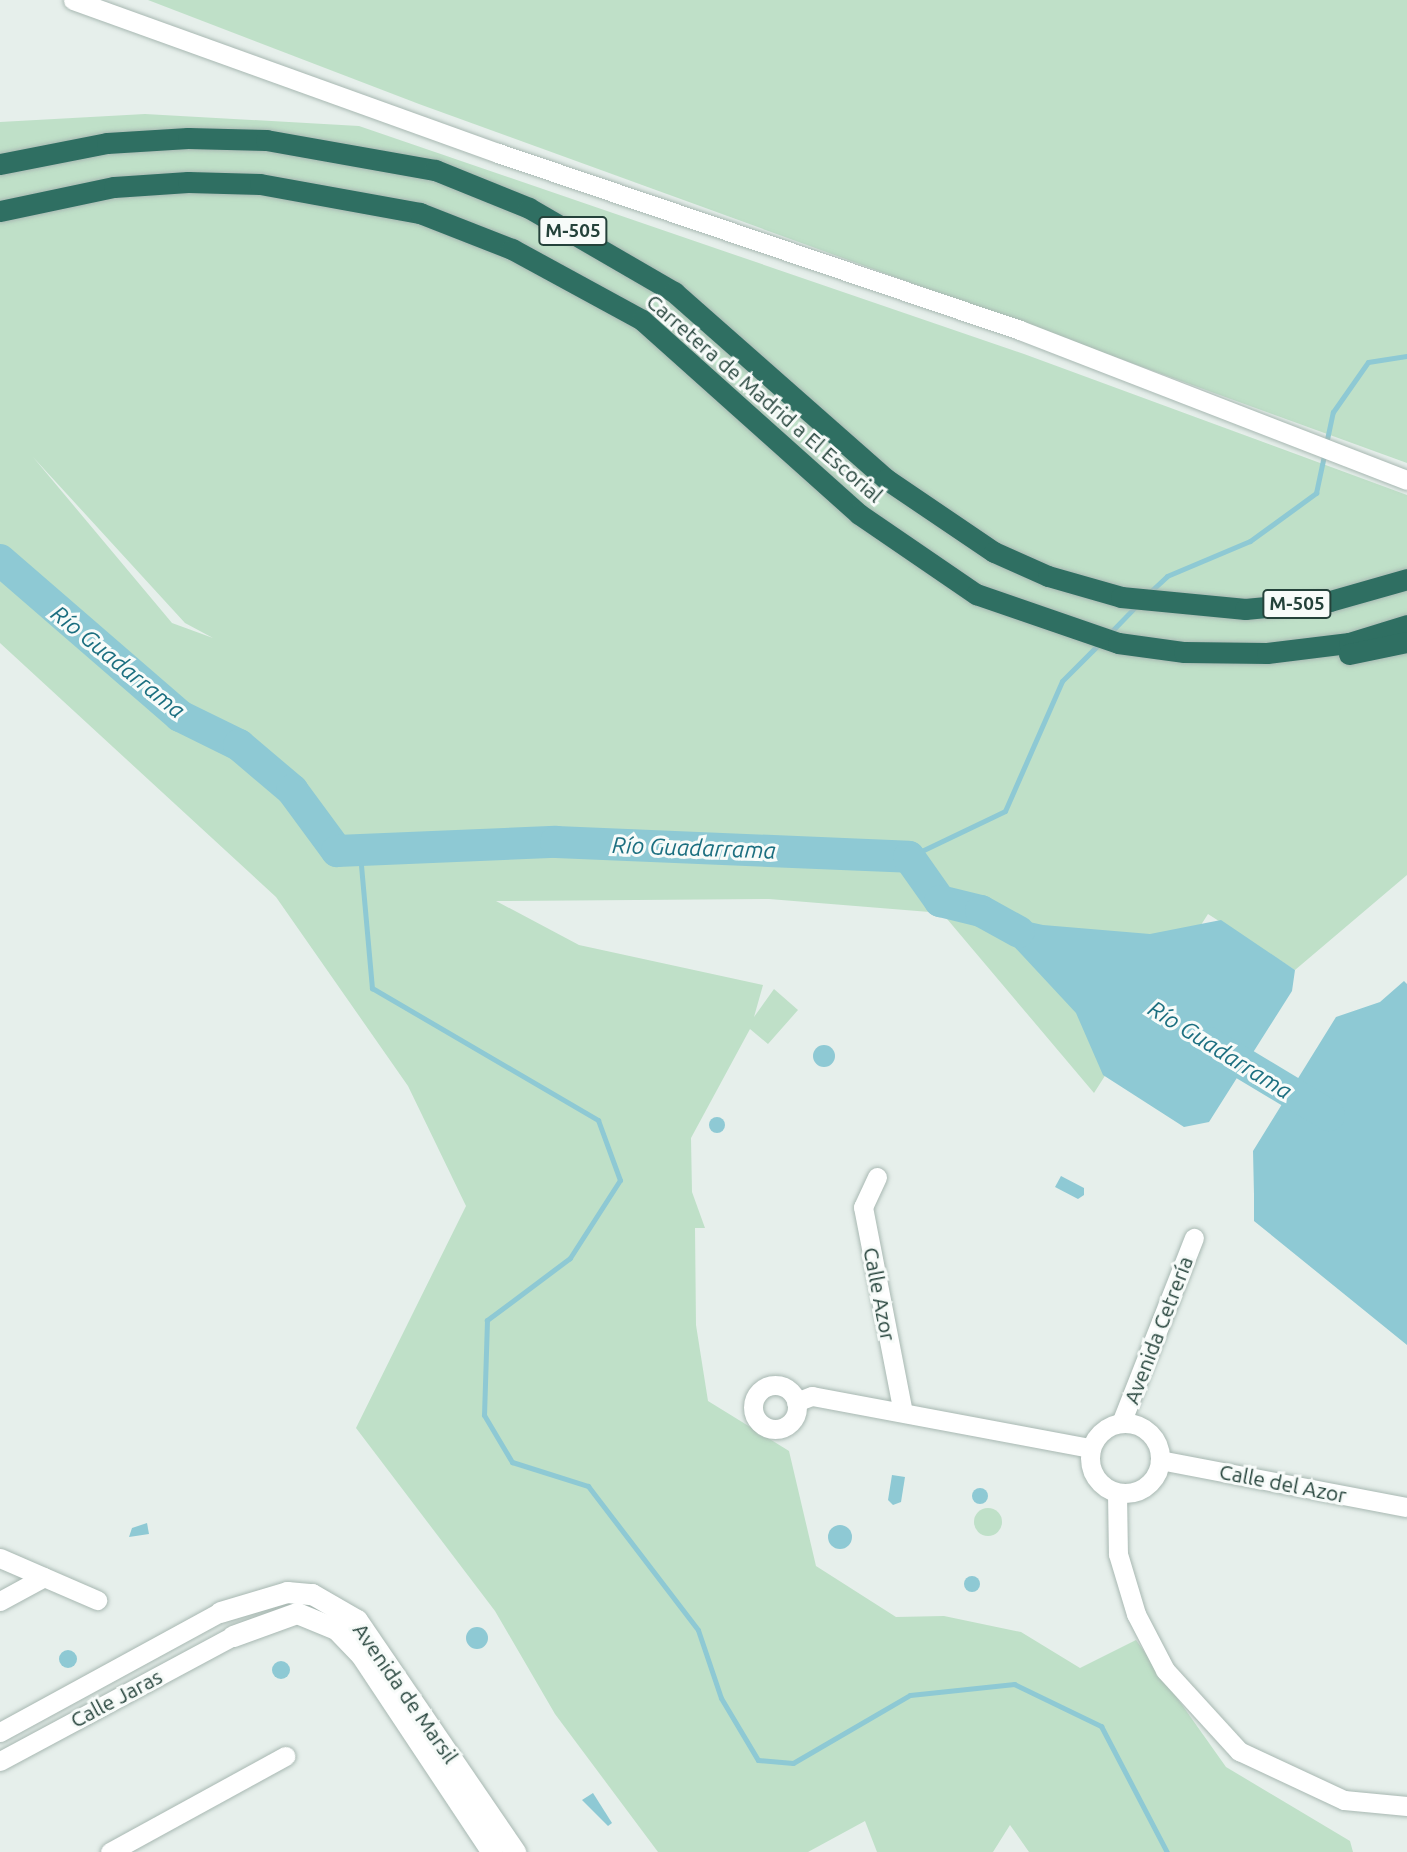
<!DOCTYPE html>
<meta charset="utf-8">
<style>
body{margin:0}
#map{position:relative;width:1407px;height:1852px;overflow:hidden;background:#e6efeb;font-family:Ubuntu,sans-serif}
div>[style]{position:absolute}
[style*='--x']{left:calc(var(--x)*1px);top:calc(var(--y)*1px);width:calc(var(--w)*1px);rotate:calc(var(--a)*1deg)}
.green>*{inset:0;background:#bfe0c8}
.round{border-radius:50%}
.water>*{inset:0;background:#8ec9d4}
.stream>*{height:5px;margin:-2.5px;padding:0 2.5px;transform-origin:2.5px;border-radius:2.5px;background:#8ec9d4}
.river>*{height:32px;margin:-16px;padding:0 16px;transform-origin:16px;border-radius:16px;background:#8ec9d4}
.roads{filter:drop-shadow(0 0 2px #a8b8b2) drop-shadow(0 0 2px #a8b8b2)}
.street>*{height:19px;margin:-9.5px;padding:0 9.5px;transform-origin:9.5px;border-radius:9.5px;background:#fff}
.street>.ring{margin:-9.5px;padding:0;box-sizing:content-box;background:none;border:19px solid #fff;border-radius:50%}
.secondary>*{height:21px;margin:-10.5px;padding:0 10.5px;transform-origin:10.5px;border-radius:10.5px;background:#fff}
.highway>*{height:21px;margin:-10.5px;padding:0 10.5px;transform-origin:10.5px;border-radius:10.5px;background:#2f6f62}
span{translate:-50% -50%;white-space:nowrap;text-align:center;line-height:1.15;-webkit-text-stroke:6px #f7fbf9;paint-order:stroke}
.shield-label span{padding:2px 5px;background:#f7fbf9;border:2px solid;border-radius:5px;-webkit-text-stroke-width:0}
.shield-label{font-size:19px;color:#24423a;font-weight:700}
.street-label{font-size:21px;color:#24423a}
.water-label{font-size:23px;color:#1c6f80;font-style:italic}
</style>
<div id="map">
<div class="green">
<div style="clip-path:polygon(148px 0,1407px 0,1407px 463px,419px 104px)"></div>
<div style="clip-path:polygon(evenodd,145px 114px,359px 126px,1024px 354px,1407px 495px,1407px 875px,1295px 970px,1208px 914px,1094px 1093px,942px 913px,769px 899px,496px 901px,579px 945px,763px 985px,754px 1017px,774px 989px,798px 1010px,768px 1044px,750px 1029px,691px 1138px,692px 1192px,705px 1228px,695px 1228px,696px 1325px,708px 1401px,789px 1451px,816px 1566px,896px 1617px,944px 1616px,1021px 1632px,1080px 1668px,1136px 1640px,1226px 1767px,1350px 1841px,1353px 1852px,1029px 1852px,1010px 1825px,993px 1852px,877px 1852px,865px 1821px,808px 1852px,658px 1852px,555px 1714px,495px 1611px,356px 1428px,466px 1206px,408px 1086px,276px 897px,0 643px,0 122px,145px 114px,33px 457px,185px 623px,213px 638px,172px 623px,33px 457px)"></div>
<div class="round" style="left:974px;top:1508px;width:28px;height:28px"></div>
</div>
<div class="water">
<div style="clip-path:polygon(981px 911px,1043px 925px,1150px 934px,1221px 920px,1295px 970px,1292px 991px,1209px 1122px,1184px 1127px,1103px 1075px,1076px 1013px)"></div>
<div style="clip-path:polygon(1404px 981px,1407px 984px,1407px 1345px,1254px 1221px,1254px 1195px,1253px 1151px,1336px 1017px,1380px 1002px)"></div>
<div class="round" style="left:813px;top:1045px;width:22px;height:22px"></div>
<div class="round" style="left:709px;top:1117px;width:16px;height:16px"></div>
<div style="clip-path:polygon(1061px 1176px,1084px 1188px,1084px 1195px,1078px 1199px,1055px 1187px)"></div>
<div style="clip-path:polygon(892px 1475px,905px 1477px,901px 1502px,893px 1505px,888px 1500px)"></div>
<div class="round" style="left:972px;top:1488px;width:16px;height:16px"></div>
<div style="clip-path:polygon(147px 1523px,149px 1534px,129px 1537px,132px 1528px)"></div>
<div class="round" style="left:828px;top:1525px;width:24px;height:24px"></div>
<div class="round" style="left:964px;top:1576px;width:16px;height:16px"></div>
<div class="round" style="left:466px;top:1627px;width:22px;height:22px"></div>
<div class="round" style="left:59px;top:1650px;width:18px;height:18px"></div>
<div class="round" style="left:272px;top:1661px;width:18px;height:18px"></div>
<div style="clip-path:polygon(593px 1793px,612px 1823px,608px 1826px,582px 1800px)"></div>
</div>
<div class="stream">
<div style="--x:1326;--y:444;--w:33;--a:-78"></div>
<div style="--x:1333;--y:412;--w:61;--a:-55"></div>
<div style="--x:1368;--y:362;--w:39;--a:-9"></div>
<div style="--x:1150;--y:592;--w:23;--a:-43"></div>
<div style="--x:1167;--y:576;--w:90;--a:-22.9"></div>
<div style="--x:1250;--y:541;--w:82;--a:-36"></div>
<div style="--x:1316;--y:493;--w:40;--a:-78"></div>
<div style="--x:1108;--y:635;--w:43;--a:-45.9"></div>
<div style="--x:360;--y:854;--w:135;--a:84.9"></div>
<div style="--x:372;--y:988;--w:262;--a:30.3"></div>
<div style="--x:598;--y:1120;--w:64;--a:69.9"></div>
<div style="--x:620;--y:1180;--w:93;--a:122.7"></div>
<div style="--x:570;--y:1258;--w:104;--a:143.2"></div>
<div style="--x:487;--y:1320;--w:95;--a:91.8"></div>
<div style="--x:484;--y:1415;--w:55;--a:59.2"></div>
<div style="--x:512;--y:1462;--w:80;--a:17.5"></div>
<div style="--x:588;--y:1486;--w:181;--a:52.6"></div>
<div style="--x:698;--y:1630;--w:72;--a:71.3"></div>
<div style="--x:721;--y:1698;--w:72;--a:59.2"></div>
<div style="--x:758;--y:1760;--w:35;--a:5"></div>
<div style="--x:793;--y:1763;--w:135;--a:-30.2"></div>
<div style="--x:910;--y:1695;--w:105;--a:-6"></div>
<div style="--x:1014;--y:1684;--w:97;--a:25.8"></div>
<div style="--x:1101;--y:1726;--w:142;--a:62.4"></div>
<div style="--x:909;--y:857;--w:106;--a:-25.6"></div>
<div style="--x:1005;--y:811;--w:142;--a:-66.3"></div>
<div style="--x:1062;--y:681;--w:55;--a:-45"></div>
</div>
<div class="river">
<div style="--x:0;--y:560;--w:238;--a:40.9"></div>
<div style="--x:180;--y:716;--w:66;--a:26.2"></div>
<div style="--x:239;--y:745;--w:70;--a:40.3"></div>
<div style="--x:292;--y:790;--w:76;--a:53.6"></div>
<div style="--x:337;--y:851;--w:219;--a:-2.4"></div>
<div style="--x:556;--y:842;--w:353;--a:2.4"></div>
<div style="--x:909;--y:857;--w:54;--a:54.8"></div>
<div style="--x:940;--y:901;--w:42;--a:13.7"></div>
<div style="--x:981;--y:911;--w:43;--a:28.9"></div>
<div style="--x:1209;--y:1043;--w:140;--a:31"></div>
</div>
<div class="roads">
<div class="street">
<div style="--x:73;--y:0;--w:452;--a:19.8"></div>
<div style="--x:498;--y:153;--w:551;--a:18.73"></div>
<div style="--x:1020;--y:330;--w:415;--a:21.2"></div>
<div style="--x:877;--y:1177;--w:33;--a:115"></div>
<div style="--x:863;--y:1207;--w:209;--a:79"></div>
<div class="ring" style="left:753px;top:1385px;width:25px;height:25px"></div>
<div style="--x:796;--y:1402;--w:17;--a:-21"></div>
<div style="--x:812;--y:1396;--w:284;--a:10.6"></div>
<div style="--x:1121;--y:1423;--w:199;--a:-68.5"></div>
<div class="ring" style="left:1090px;top:1423px;width:51px;height:51px"></div>
<div style="--x:1160;--y:1460;--w:251;--a:10.8"></div>
<div style="--x:1117;--y:1493;--w:61;--a:89.1"></div>
<div style="--x:1118;--y:1554;--w:63;--a:73.3"></div>
<div style="--x:1136;--y:1614;--w:63;--a:62.6"></div>
<div style="--x:1165;--y:1670;--w:110;--a:47.6"></div>
<div style="--x:1239;--y:1751;--w:116;--a:25"></div>
<div style="--x:1344;--y:1800;--w:63;--a:5.4"></div>
<div style="--x:0;--y:1558;--w:106;--a:23.4"></div>
<div style="--x:0;--y:1601;--w:50;--a:-28.6"></div>
<div style="--x:0;--y:1732;--w:251;--a:-28.6"></div>
<div style="--x:0;--y:1761;--w:264;--a:-28.2"></div>
<div style="--x:110;--y:1852;--w:200;--a:-28.7"></div>
</div>
<div class="secondary">
<div style="--x:220;--y:1612;--w:70;--a:-16.6"></div>
<div style="--x:287;--y:1592;--w:25;--a:5"></div>
<div style="--x:312;--y:1594;--w:52;--a:30"></div>
<div style="--x:357;--y:1620;--w:281;--a:55.7"></div>
<div style="--x:233;--y:1636;--w:68;--a:-19.8"></div>
<div style="--x:297;--y:1613;--w:42;--a:22.3"></div>
<div style="--x:336;--y:1629;--w:36;--a:46"></div>
<div style="--x:361;--y:1655;--w:237;--a:56.4"></div>
</div>
<div class="highway">
<div style="--x:0;--y:164;--w:109;--a:-11.1"></div>
<div style="--x:107;--y:143;--w:81;--a:-3.5"></div>
<div style="--x:188;--y:138;--w:78;--a:1.5"></div>
<div style="--x:266;--y:140;--w:172;--a:10.1"></div>
<div style="--x:435;--y:170;--w:101;--a:22"></div>
<div style="--x:529;--y:208;--w:168;--a:30.1"></div>
<div style="--x:674;--y:292;--w:283;--a:41.4"></div>
<div style="--x:886;--y:479;--w:130;--a:34.1"></div>
<div style="--x:994;--y:552;--w:59;--a:24"></div>
<div style="--x:1048;--y:576;--w:76;--a:16"></div>
<div style="--x:1121;--y:597;--w:125;--a:5.5"></div>
<div style="--x:1245;--y:609;--w:85;--a:-5.4"></div>
<div style="--x:1330;--y:601;--w:80;--a:-15.9"></div>
<div style="--x:0;--y:211;--w:116;--a:-11.9"></div>
<div style="--x:114;--y:187;--w:74;--a:-3.9"></div>
<div style="--x:188;--y:182;--w:72;--a:1.6"></div>
<div style="--x:260;--y:184;--w:163;--a:10.3"></div>
<div style="--x:420;--y:213;--w:99;--a:21.4"></div>
<div style="--x:512;--y:249;--w:148;--a:28.6"></div>
<div style="--x:642;--y:320;--w:291;--a:41.8"></div>
<div style="--x:859;--y:514;--w:142;--a:34.4"></div>
<div style="--x:976;--y:594;--w:150;--a:19"></div>
<div style="--x:1118;--y:643;--w:67;--a:7.8"></div>
<div style="--x:1184;--y:652;--w:83;--a:0.7"></div>
<div style="--x:1267;--y:653;--w:83;--a:-7"></div>
<div style="--x:1349;--y:643;--w:61;--a:-17.2"></div>
<div style="--x:1349;--y:654;--w:59;--a:-11.7"></div>
</div>
</div>
<div class="shield-label">
<span style="left:573px;top:231px">M-505</span>
<span style="left:1297px;top:604px">M-505</span>
</div>
<div class="street-label">
<span style="left:765px;top:398px;rotate:41deg">Carretera de Madrid a El Escorial</span>
<span style="left:880px;top:1294px;rotate:79deg">Calle Azor</span>
<span style="left:1158px;top:1330px;rotate:-69deg">Avenida Cetrería</span>
<span style="left:1283px;top:1483px;rotate:11deg">Calle del Azor</span>
<span style="left:406px;top:1693px;rotate:55deg">Avenida de Marsil</span>
<span style="left:116px;top:1698px;rotate:-28deg">Calle Jaras</span>
</div>
<div class="water-label">
<span style="left:118px;top:662px;rotate:39deg">Río Guadarrama</span>
<span style="left:694px;top:848px;rotate:2deg">Río Guadarrama</span>
<span style="left:1220px;top:1050px;rotate:32deg">Río Guadarrama</span>
</div>
</div>
